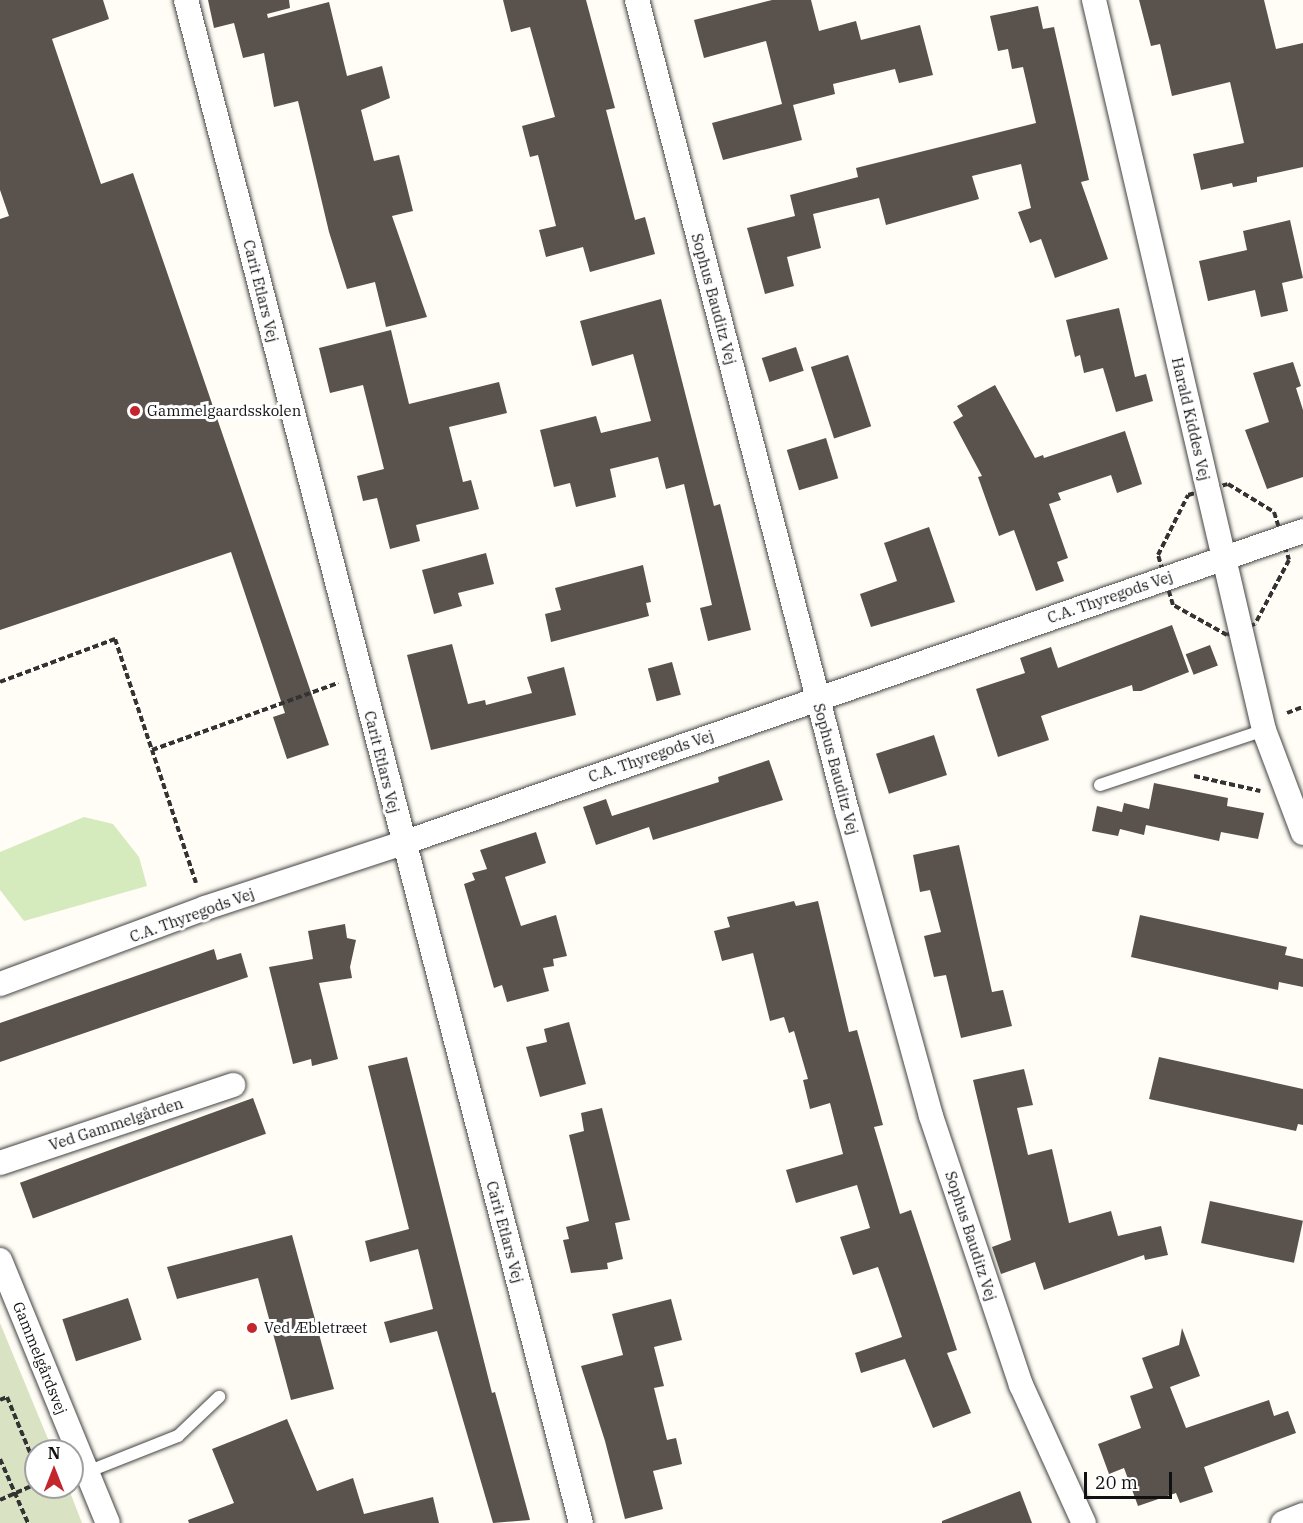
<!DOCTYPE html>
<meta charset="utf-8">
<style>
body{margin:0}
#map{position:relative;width:1303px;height:1523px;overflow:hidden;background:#fffdf5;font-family:"IBM Plex Serif",serif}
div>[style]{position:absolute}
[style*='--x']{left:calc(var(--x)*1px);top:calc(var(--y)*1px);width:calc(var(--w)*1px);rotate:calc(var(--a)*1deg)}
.green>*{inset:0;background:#d5ebbd}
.cemetery>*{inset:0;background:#d9e3c4}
.building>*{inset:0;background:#5a524d;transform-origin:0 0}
.path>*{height:4px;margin-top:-2px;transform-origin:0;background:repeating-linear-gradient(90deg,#333 0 6px,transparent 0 9px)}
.roads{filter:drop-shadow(0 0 2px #444) drop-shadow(0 0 2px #444)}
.service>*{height:12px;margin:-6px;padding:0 6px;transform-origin:6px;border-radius:6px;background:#fff}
.minor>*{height:24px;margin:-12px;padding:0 12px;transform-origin:12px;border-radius:12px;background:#fff}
.dots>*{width:16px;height:16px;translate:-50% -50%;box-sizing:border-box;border:3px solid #fff;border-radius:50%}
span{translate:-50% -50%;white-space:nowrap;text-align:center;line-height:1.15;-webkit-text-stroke:6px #fff;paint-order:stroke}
.street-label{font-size:15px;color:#111}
.poi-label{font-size:15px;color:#111}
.left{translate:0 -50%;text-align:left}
.north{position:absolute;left:24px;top:1439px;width:60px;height:60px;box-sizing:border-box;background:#fff;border:2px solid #a0a0a0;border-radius:50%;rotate:0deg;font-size:16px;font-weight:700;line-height:24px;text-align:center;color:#111}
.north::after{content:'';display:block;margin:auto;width:21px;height:27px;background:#c4262e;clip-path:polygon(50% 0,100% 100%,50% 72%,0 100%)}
.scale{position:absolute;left:1084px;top:1472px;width:88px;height:27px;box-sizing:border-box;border:3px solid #111;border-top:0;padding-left:8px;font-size:18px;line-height:21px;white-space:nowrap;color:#111;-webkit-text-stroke:4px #fff;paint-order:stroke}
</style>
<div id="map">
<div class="green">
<div style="clip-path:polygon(84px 817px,113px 824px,139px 857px,147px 886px,24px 921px,0 890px,0 852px)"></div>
</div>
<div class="cemetery">
<div style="clip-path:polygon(0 1323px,53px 1451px,36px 1451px,36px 1487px,68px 1487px,82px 1523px,0 1523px)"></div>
</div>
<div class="building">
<div style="clip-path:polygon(0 0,103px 0,109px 19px,52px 39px,101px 184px,133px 173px,329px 745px,287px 759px,273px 717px,285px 713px,231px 552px,0 630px,0 219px,9px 216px,0 190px)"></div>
<div style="clip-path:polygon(208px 0,289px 0,290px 8px,267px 14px,268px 18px,329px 2px,347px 76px,382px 66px,390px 98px,361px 110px,374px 161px,399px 155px,413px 211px,392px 216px,427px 317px,386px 327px,375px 282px,347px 289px,329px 232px,298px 101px,274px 107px,264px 53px,243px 58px,234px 23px,214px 28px)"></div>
<div style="clip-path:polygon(503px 0,586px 0,615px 108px,606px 110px,635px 220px,645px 217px,655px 254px,590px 272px,583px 247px,546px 257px,539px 230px,556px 226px,538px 155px,530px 157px,522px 126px,555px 117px,530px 27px,511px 32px)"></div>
<div style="clip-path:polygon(772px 0,811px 0,819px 31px,856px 21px,861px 40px,920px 25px,933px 75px,899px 83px,895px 69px,833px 84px,835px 94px,793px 105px,802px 140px,723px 160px,712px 123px,782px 104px,766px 41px,704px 58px,694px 20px)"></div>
<div style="clip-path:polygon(1139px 0,1264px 0,1276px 49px,1303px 43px,1303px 167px,1257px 177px,1257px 182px,1233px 187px,1232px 183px,1201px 190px,1193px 154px,1244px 143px,1230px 82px,1172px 96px,1160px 44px,1151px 46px)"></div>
<div style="clip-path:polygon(1038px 6px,1043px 29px,1054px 27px,1089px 180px,1081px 182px,1108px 259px,1055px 278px,1041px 239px,1030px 243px,1018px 212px,1031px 208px,1021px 164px,972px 176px,979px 199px,886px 225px,879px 198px,813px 214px,821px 248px,787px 257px,794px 286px,765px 294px,747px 228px,795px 216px,790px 195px,858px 177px,856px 168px,1036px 123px,1023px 67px,1012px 69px,1008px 49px,998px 51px,990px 16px)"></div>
<div style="clip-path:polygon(1290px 220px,1303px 278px,1282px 283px,1288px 311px,1261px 317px,1255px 290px,1208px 301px,1199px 261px,1247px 250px,1243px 231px)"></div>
<div style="clip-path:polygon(661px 299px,714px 506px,720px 504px,751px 630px,708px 641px,700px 608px,712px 605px,684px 484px,666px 489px,658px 457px,610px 469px,616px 497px,576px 507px,570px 483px,554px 487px,540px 430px,596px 416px,601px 433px,651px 421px,633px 354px,592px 366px,580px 321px)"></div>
<div style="clip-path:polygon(1119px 308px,1135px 377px,1146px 374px,1153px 401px,1116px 412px,1103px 368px,1084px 373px,1080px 355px,1075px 357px,1066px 320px)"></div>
<div style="clip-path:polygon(391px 330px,409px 404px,499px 382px,507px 413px,449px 427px,463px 482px,471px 480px,479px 509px,416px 525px,420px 541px,390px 549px,377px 498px,363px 501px,357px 476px,384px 469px,363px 385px,330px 393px,319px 348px)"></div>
<div style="left:796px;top:347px;width:25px;height:36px;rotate:72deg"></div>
<div style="left:848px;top:355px;width:75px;height:39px;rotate:72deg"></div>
<div style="clip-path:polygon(1293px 362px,1301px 386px,1296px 388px,1303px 410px,1303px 477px,1267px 489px,1245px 430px,1269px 422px,1253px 373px)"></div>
<div style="clip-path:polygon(995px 385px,1035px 458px,1043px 455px,1044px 458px,1125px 431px,1142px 484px,1117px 493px,1111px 475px,1058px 493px,1061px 500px,1049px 504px,1068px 558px,1057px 562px,1064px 581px,1036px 591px,1014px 530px,999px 536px,978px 477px,982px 476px,953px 422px,963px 416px,957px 406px)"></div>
<div style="left:826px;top:438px;width:42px;height:41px;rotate:73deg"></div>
<div style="clip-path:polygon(929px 527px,955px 602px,871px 627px,860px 594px,897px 581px,884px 543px)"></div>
<div style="clip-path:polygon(486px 553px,494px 584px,458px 593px,462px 606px,434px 614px,422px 570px)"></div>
<div style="clip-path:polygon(643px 565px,651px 602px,646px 603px,649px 616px,551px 642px,545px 614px,561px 610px,555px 588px)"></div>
<div style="clip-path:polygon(1172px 625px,1189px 672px,1141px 691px,1133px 691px,1132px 685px,1041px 716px,1049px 740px,998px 757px,976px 689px,1025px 673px,1020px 658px,1051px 647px,1058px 668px)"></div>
<div style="clip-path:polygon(452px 644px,468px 704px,485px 700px,486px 705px,532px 693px,527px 677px,564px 667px,576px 715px,431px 750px,407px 655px)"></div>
<div style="left:1210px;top:645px;width:22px;height:26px;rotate:69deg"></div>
<div style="left:672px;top:662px;width:34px;height:25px;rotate:75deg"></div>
<div style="left:934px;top:735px;width:42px;height:61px;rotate:72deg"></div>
<div style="clip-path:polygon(769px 760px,783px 800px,653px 840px,649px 827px,596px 845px,583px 807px,606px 799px,612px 816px,719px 782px,718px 777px)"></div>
<div style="clip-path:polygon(1154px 783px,1228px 798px,1227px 806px,1264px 813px,1258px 839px,1221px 832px,1219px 841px,1146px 825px,1144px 835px,1120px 829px,1118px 836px,1092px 831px,1097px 806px,1122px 812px,1124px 803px,1149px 809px)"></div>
<div style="clip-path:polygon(536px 832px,546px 863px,505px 877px,521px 926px,556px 915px,567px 956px,553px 959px,554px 966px,543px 968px,549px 991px,507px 1002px,502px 985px,494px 988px,464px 884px,475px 880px,472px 873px,487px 869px,480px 850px)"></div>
<div style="clip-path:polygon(959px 845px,992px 992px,1003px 990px,1012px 1026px,961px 1038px,946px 975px,934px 977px,924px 936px,941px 932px,930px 890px,920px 892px,913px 855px)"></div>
<div style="clip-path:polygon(794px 901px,796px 906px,818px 901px,849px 1032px,857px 1030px,883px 1125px,874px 1127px,900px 1214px,911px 1210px,957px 1350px,947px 1353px,971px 1413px,933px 1428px,905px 1359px,861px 1373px,855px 1353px,902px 1337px,878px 1267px,853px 1275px,840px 1237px,870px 1228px,857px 1185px,796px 1203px,786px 1170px,843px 1154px,830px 1103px,810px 1109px,803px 1080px,808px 1079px,794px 1031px,789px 1033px,784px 1017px,770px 1021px,753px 953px,722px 961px,714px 931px,730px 927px,727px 917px)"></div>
<div style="clip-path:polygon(1140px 915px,1287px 947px,1285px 955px,1303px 959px,1303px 987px,1279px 982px,1278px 990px,1131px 957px)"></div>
<div style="clip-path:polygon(345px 924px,347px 938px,356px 940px,350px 967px,352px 978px,319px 983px,338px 1059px,312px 1066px,311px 1059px,293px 1064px,269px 967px,313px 959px,308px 931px)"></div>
<div style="clip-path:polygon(214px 949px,217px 960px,241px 953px,248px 977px,0 1062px,0 1023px)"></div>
<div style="clip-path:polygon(569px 1022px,586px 1084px,540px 1097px,526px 1047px,547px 1042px,544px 1029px)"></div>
<div style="clip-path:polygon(407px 1057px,492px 1393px,495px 1392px,530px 1520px,493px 1523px,437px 1331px,390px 1343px,384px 1322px,433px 1309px,418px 1249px,370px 1262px,365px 1241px,409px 1229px,368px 1066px)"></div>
<div style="clip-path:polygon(1159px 1057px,1303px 1089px,1303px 1125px,1298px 1124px,1296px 1131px,1149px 1099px)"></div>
<div style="clip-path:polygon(1024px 1069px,1033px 1105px,1017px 1108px,1028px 1155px,1052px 1149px,1069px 1223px,1111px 1211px,1118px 1236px,1161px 1226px,1168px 1255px,1145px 1260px,1144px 1255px,1044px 1290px,1035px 1262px,1001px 1274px,992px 1247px,1011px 1240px,973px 1080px)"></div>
<div style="left:253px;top:1098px;width:38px;height:248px;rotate:70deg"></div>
<div style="clip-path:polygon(602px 1108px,630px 1220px,615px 1223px,623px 1259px,607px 1263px,608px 1269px,571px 1273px,563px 1240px,569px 1239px,566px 1227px,589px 1221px,569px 1135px,584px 1131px,581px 1113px)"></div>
<div style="left:1210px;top:1201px;width:95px;height:43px;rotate:12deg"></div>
<div style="clip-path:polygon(292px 1235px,334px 1389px,291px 1400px,258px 1278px,177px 1299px,167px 1267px)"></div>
<div style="left:128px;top:1298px;width:44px;height:69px;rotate:72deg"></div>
<div style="clip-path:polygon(671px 1299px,682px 1340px,654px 1347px,664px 1386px,654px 1388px,667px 1440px,676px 1438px,682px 1464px,653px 1471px,663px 1509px,625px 1519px,605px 1441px,581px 1366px,623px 1355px,612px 1314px)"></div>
<div style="clip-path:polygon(1182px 1328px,1200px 1376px,1170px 1387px,1186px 1428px,1269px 1400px,1274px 1416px,1288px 1411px,1296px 1433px,1204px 1467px,1213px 1492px,1180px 1503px,1176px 1493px,1138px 1506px,1124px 1468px,1109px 1474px,1098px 1444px,1141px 1428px,1130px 1396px,1153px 1388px,1142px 1358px,1179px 1345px)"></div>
<div style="clip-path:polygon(287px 1419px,317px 1491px,353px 1478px,364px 1514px,433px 1497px,439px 1523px,189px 1523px,188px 1520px,234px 1503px,212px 1449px)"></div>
<div style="clip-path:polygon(1020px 1491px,1032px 1523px,942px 1523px,942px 1521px)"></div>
</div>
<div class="path">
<div style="--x:1228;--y:484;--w:54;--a:31.3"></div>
<div style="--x:1274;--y:512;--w:50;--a:72.6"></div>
<div style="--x:1289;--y:560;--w:72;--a:118"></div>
<div style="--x:1255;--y:624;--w:30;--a:159"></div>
<div style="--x:1227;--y:635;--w:62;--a:-150.9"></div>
<div style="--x:1173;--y:605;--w:52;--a:-106.7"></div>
<div style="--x:1158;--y:555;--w:67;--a:-63.4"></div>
<div style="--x:1188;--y:495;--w:41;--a:-15.4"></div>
<div style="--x:0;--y:682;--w:123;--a:-20.5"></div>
<div style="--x:115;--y:639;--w:117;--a:71.6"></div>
<div style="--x:1287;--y:713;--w:17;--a:-21"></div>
<div style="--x:1194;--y:776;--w:68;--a:12.8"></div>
<div style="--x:196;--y:883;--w:140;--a:-108.3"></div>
<div style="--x:152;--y:750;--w:198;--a:-19.8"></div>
<div style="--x:0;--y:1400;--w:8;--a:-23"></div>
<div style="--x:7;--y:1397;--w:76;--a:67.5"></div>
<div style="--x:0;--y:1459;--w:70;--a:66.4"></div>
<div style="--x:0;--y:1500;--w:39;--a:-24"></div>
</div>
<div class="roads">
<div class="service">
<div style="--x:1100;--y:785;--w:173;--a:-18.5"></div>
<div style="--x:87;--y:1472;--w:98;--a:-21.6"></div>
<div style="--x:178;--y:1436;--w:57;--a:-43.6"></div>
</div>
<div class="minor">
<div style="--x:186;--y:0;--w:1573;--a:75.46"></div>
<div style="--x:637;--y:0;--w:838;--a:75.48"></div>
<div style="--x:847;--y:811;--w:316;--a:74.6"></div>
<div style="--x:931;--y:1116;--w:284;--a:71.5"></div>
<div style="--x:1021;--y:1385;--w:152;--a:65.5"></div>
<div style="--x:1094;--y:0;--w:750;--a:76.89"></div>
<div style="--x:1264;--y:730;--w:110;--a:69.3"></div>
<div style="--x:0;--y:984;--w:219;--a:-20.3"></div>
<div style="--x:205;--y:908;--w:208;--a:-18.2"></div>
<div style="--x:403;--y:843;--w:953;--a:-19.12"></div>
<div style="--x:0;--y:1163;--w:246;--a:-18.5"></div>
<div style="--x:0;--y:1260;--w:284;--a:67.7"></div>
<div style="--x:1283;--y:1523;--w:22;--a:-22"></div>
</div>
</div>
<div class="dots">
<div style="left:135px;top:411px;background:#c4262e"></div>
<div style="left:252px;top:1328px;background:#c4262e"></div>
</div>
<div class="street-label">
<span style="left:261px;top:291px;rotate:76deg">Carit Etlars Vej</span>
<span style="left:714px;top:299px;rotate:75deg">Sophus Bauditz Vej</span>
<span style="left:1191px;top:419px;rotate:77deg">Harald Kiddes Vej</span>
<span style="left:1110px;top:597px;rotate:-19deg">C.A. Thyregods Vej</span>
<span style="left:651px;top:756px;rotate:-19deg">C.A. Thyregods Vej</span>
<span style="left:382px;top:762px;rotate:76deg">Carit Etlars Vej</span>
<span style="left:836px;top:769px;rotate:75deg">Sophus Bauditz Vej</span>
<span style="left:192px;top:915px;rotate:-20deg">C.A. Thyregods Vej</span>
<span style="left:116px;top:1124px;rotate:-18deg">Ved Gammelgården</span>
<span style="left:505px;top:1232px;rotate:75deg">Carit Etlars Vej</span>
<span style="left:971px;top:1236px;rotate:72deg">Sophus Bauditz Vej</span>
<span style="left:40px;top:1358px;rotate:68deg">Gammelgårdsvej</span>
</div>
<div class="poi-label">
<span class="left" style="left:147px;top:411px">Gammelgaardsskolen</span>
<span class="left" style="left:264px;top:1328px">Ved Æbletræet</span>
</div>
<div class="north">N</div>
<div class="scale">20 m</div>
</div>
